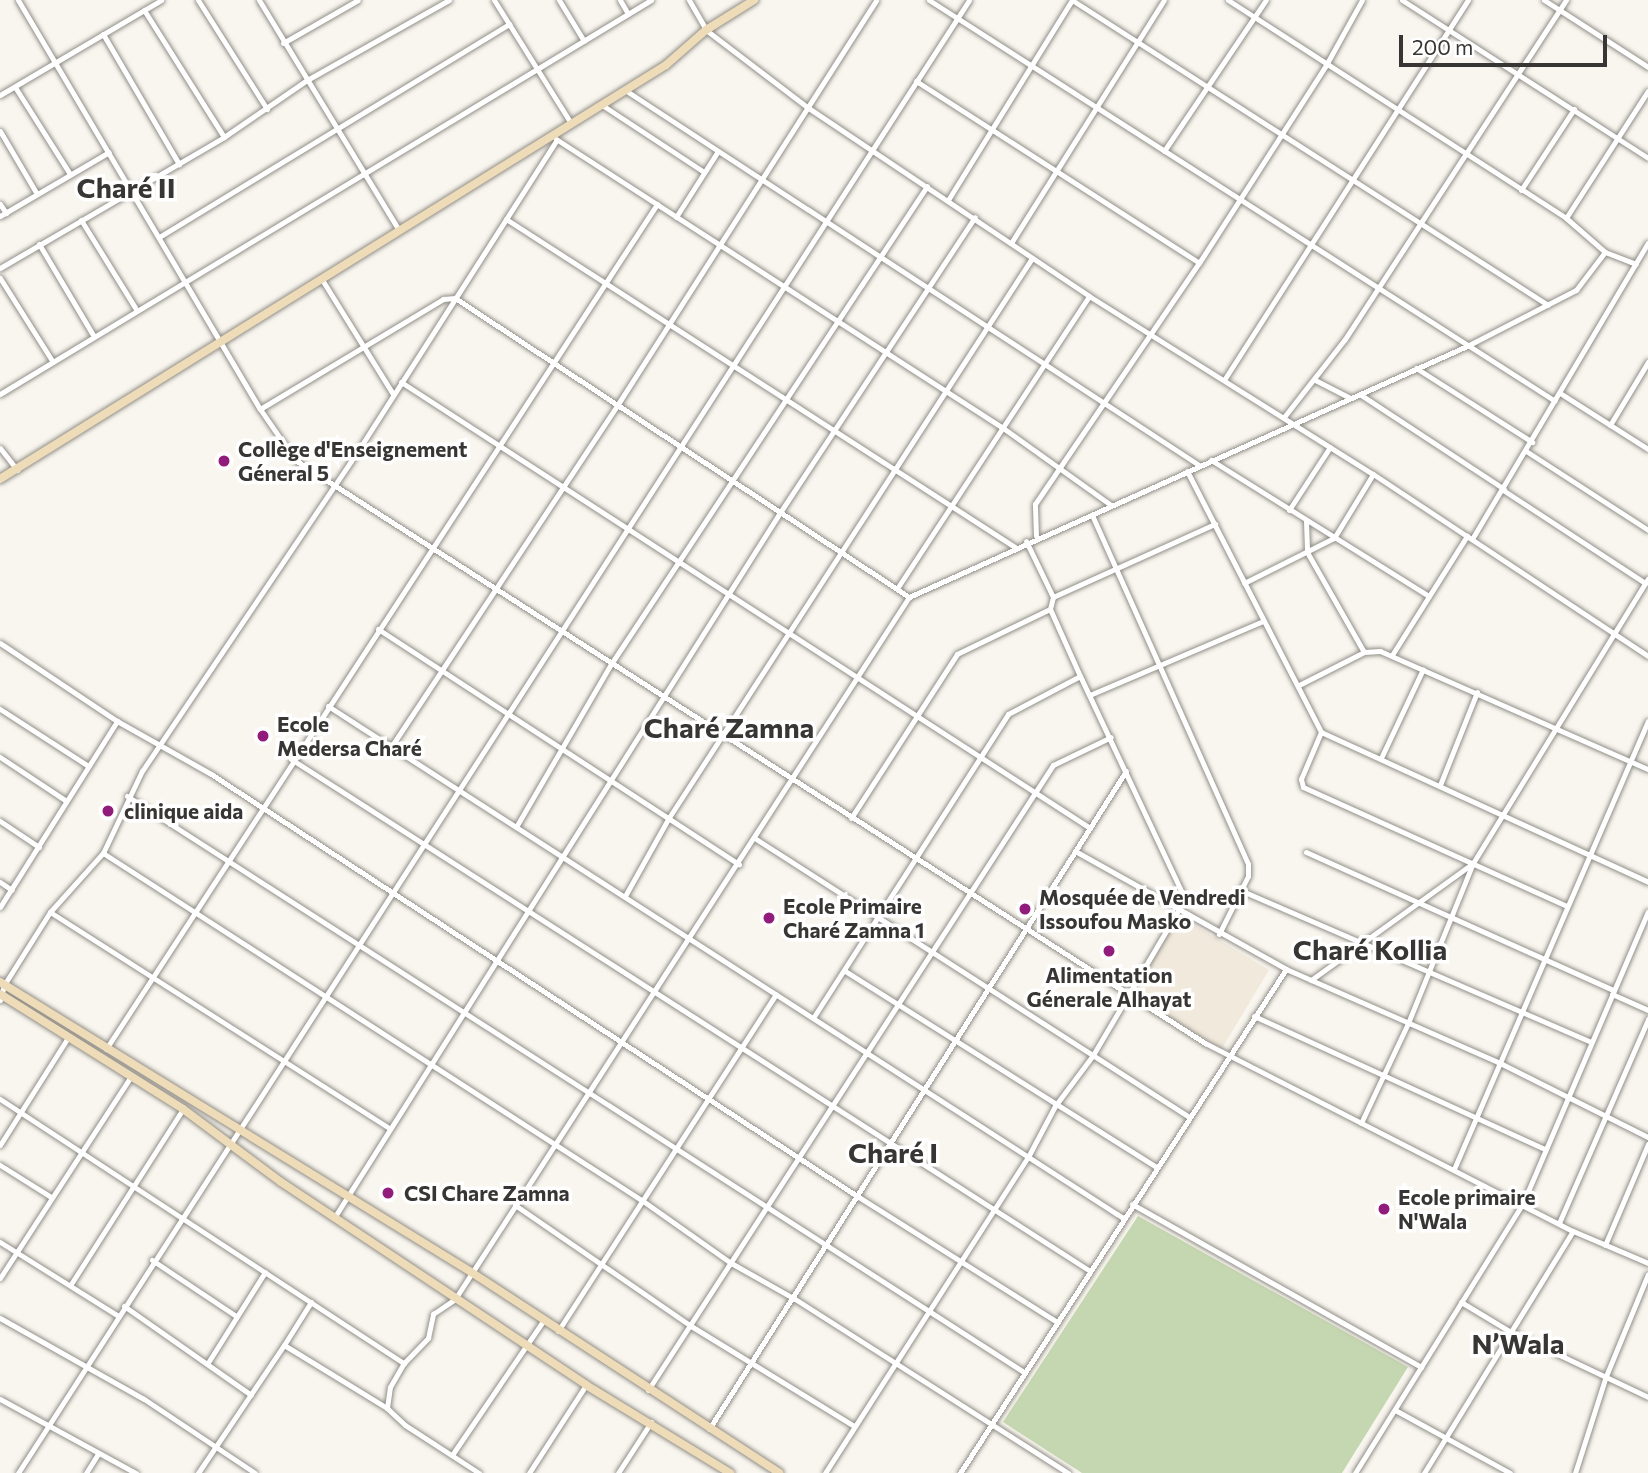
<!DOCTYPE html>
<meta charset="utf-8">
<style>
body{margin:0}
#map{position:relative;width:1648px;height:1473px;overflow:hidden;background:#f9f6ef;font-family:Commissioner,sans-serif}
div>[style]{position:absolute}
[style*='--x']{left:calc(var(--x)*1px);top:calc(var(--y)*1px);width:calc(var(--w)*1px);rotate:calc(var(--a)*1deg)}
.built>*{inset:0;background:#f1eadc;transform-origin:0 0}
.green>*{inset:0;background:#c5d7b0}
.roads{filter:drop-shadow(0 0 2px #918e88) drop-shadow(0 0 2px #918e88)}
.street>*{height:5px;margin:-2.5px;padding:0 2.5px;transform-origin:2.5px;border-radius:2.5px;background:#fff}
.secondary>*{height:8px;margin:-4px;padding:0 4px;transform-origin:4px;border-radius:4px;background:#eedcb8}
.dots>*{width:19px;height:19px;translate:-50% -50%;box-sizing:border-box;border:4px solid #fff;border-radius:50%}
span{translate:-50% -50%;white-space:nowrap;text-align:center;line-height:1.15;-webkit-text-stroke:7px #fff;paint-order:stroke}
.poi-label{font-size:21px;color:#373634;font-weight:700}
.left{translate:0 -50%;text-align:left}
.district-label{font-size:28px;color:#373634;font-weight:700}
.scale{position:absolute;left:1399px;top:35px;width:208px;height:32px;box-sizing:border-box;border:4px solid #373634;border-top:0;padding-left:9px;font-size:21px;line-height:24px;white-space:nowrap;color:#373634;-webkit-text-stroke:5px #fff;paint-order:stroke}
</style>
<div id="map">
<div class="built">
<div style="left:1179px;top:916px;width:105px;height:92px;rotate:31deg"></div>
</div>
<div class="green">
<div style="clip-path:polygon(1138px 1216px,1408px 1367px,1342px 1473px,1082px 1473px,1003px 1422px)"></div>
</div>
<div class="roads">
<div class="street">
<div style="--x:18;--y:0;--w:475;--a:59.4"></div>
<div style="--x:260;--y:409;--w:62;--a:55.5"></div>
<div style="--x:295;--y:460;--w:1081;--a:32.65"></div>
<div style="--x:1205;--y:1043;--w:413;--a:27.1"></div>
<div style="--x:1573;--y:1231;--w:82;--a:23.1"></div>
<div style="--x:198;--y:0;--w:129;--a:57.7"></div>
<div style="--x:259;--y:0;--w:269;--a:58.7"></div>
<div style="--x:494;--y:0;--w:145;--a:58"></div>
<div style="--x:559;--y:0;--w:48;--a:58.6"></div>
<div style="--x:620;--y:0;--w:16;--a:60"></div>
<div style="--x:689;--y:0;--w:34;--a:60"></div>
<div style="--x:706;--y:30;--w:127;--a:37.3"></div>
<div style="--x:807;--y:107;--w:339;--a:33.8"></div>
<div style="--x:1089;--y:296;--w:335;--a:32.1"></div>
<div style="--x:1373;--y:474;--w:330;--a:33.5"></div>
<div style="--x:929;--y:0;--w:743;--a:32.64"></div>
<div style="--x:1072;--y:0;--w:565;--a:32.65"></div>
<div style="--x:1228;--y:0;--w:402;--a:32.8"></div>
<div style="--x:1566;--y:218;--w:52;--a:41.1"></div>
<div style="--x:1605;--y:252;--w:33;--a:21"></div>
<div style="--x:1402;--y:0;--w:292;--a:32.7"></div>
<div style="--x:1544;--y:0;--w:124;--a:32.8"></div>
<div style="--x:144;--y:10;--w:150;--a:57.8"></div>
<div style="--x:103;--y:34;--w:151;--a:59.7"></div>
<div style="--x:283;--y:43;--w:86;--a:-29.8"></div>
<div style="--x:916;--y:81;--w:336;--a:32.7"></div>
<div style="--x:15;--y:87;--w:103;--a:57.7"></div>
<div style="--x:625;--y:90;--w:686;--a:33.16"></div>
<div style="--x:0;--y:95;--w:187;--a:-30.5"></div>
<div style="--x:602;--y:105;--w:122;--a:33.3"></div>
<div style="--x:0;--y:131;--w:73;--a:59.6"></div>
<div style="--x:556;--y:139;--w:532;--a:32.88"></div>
<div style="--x:1003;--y:428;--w:133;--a:35.5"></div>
<div style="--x:1164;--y:151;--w:182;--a:-56"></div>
<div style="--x:1521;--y:190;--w:97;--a:-56.8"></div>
<div style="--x:948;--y:200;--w:235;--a:-58.2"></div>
<div style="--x:0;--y:204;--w:11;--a:56"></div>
<div style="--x:0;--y:216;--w:126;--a:-30.4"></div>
<div style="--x:676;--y:217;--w:78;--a:-57.5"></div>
<div style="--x:1566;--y:218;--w:151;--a:-57.2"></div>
<div style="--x:506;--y:219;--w:606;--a:32.8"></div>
<div style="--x:81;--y:220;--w:105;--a:58.3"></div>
<div style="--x:159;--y:237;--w:410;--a:-31.3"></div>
<div style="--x:1011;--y:243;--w:287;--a:-57.8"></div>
<div style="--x:39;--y:244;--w:106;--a:59.3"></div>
<div style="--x:0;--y:268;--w:259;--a:-30.3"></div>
<div style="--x:224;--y:137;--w:101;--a:-34.5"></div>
<div style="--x:307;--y:80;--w:163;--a:-29.4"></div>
<div style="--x:0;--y:278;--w:99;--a:57.8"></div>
<div style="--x:321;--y:278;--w:137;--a:58.2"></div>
<div style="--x:1416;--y:368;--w:138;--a:32.5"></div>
<div style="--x:1224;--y:380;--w:452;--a:-57.3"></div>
<div style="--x:1315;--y:380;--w:39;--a:27"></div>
<div style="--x:401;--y:382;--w:821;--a:32.92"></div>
<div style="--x:1560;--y:393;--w:104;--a:32.5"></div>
<div style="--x:0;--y:394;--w:761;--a:-31.18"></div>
<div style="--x:1361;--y:395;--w:171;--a:33.3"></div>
<div style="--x:260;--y:409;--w:214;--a:-31"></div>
<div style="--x:443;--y:299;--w:12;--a:-5"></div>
<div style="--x:455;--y:298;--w:544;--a:33.37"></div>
<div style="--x:1284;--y:417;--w:99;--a:-52"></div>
<div style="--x:1345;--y:339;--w:405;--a:-56.9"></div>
<div style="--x:1610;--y:425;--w:74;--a:-58.9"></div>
<div style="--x:0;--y:448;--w:28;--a:52"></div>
<div style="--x:1526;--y:451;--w:145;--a:32.9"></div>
<div style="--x:1211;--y:460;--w:257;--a:32"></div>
<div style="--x:1187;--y:471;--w:293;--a:62.8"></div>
<div style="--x:1321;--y:732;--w:360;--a:24.6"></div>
<div style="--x:1503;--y:490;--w:170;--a:33.2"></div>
<div style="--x:1289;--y:510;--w:75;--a:-56.9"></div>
<div style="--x:1092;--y:515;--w:382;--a:65.9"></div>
<div style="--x:1248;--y:864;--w:12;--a:90"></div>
<div style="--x:1248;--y:876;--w:65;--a:116.6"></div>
<div style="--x:1306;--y:521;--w:31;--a:88"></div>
<div style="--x:1307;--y:552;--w:115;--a:60.3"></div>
<div style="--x:1036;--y:536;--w:32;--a:-92"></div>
<div style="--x:1035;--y:504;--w:292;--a:-55.8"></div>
<div style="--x:1199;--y:263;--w:235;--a:-57.3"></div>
<div style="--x:1326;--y:65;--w:74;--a:-61"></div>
<div style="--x:1472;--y:539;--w:344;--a:-59.3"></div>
<div style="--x:1244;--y:583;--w:101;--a:-26.6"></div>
<div style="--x:1334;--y:538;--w:75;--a:-58.6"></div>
<div style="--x:898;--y:587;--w:348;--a:-56.7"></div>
<div style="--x:1053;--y:597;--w:178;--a:-24.3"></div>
<div style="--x:378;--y:629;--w:431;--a:33.1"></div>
<div style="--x:0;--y:643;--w:141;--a:33.7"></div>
<div style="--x:117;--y:721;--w:108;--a:29.4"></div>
<div style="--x:211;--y:774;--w:772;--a:33.15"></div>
<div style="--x:857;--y:1196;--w:236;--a:32.2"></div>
<div style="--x:1392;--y:655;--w:141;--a:-57.8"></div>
<div style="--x:1299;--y:685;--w:73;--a:-26.9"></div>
<div style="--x:1364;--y:652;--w:16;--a:-4"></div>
<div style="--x:1380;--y:651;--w:293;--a:23.8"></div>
<div style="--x:1092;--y:694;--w:186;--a:-23.1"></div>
<div style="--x:328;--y:706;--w:946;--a:32.78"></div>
<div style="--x:0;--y:709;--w:103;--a:32.8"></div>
<div style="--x:1321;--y:732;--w:51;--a:113.1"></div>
<div style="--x:1301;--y:779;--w:8;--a:76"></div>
<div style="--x:1303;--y:787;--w:290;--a:24.3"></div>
<div style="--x:391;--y:747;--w:411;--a:-56.5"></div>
<div style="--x:618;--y:404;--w:479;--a:-57.4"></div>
<div style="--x:0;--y:757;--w:78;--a:33.5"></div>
<div style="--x:1381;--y:758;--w:98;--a:-64.7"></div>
<div style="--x:291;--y:759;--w:949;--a:32.65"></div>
<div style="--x:1440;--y:785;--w:100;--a:-68.3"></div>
<div style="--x:127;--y:796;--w:1066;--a:32.71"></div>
<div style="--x:851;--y:818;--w:195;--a:-57.1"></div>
<div style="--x:957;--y:654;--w:103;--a:-25.8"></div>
<div style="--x:0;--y:821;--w:47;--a:33.7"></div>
<div style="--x:516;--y:827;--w:189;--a:-59.8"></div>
<div style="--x:611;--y:664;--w:573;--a:-56.53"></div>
<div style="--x:756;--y:839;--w:515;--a:32.7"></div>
<div style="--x:1075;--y:851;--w:242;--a:29.2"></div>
<div style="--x:1286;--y:969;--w:232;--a:23.7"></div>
<div style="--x:1498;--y:1062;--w:168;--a:26.6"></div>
<div style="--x:1306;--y:852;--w:337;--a:24.2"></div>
<div style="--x:103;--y:853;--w:642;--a:32.8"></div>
<div style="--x:643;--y:1201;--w:108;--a:35.2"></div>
<div style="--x:731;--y:1263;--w:73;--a:29.4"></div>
<div style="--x:795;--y:1299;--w:324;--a:32.5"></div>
<div style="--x:0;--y:882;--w:14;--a:34"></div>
<div style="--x:1240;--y:890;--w:382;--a:23.4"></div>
<div style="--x:625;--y:896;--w:88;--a:-60.8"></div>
<div style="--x:668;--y:819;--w:669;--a:-57.02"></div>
<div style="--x:0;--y:907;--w:220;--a:-57.8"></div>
<div style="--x:50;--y:912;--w:402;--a:32.5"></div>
<div style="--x:845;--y:971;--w:368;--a:32.2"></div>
<div style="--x:1311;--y:980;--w:200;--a:-35.8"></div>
<div style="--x:1612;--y:994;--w:39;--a:24"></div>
<div style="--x:0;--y:1000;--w:16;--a:-75"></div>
<div style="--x:4;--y:985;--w:86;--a:-57.8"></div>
<div style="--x:50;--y:912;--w:79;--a:-48.1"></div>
<div style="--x:103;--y:853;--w:91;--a:-64.6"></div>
<div style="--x:142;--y:771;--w:392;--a:-56"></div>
<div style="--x:361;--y:446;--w:363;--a:-57.4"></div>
<div style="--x:1254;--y:1016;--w:319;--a:24.6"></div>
<div style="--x:813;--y:1018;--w:361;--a:-57.3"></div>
<div style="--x:1008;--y:714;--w:81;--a:-27.8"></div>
<div style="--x:106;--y:1049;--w:1009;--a:-56.89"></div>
<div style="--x:0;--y:1099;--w:483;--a:33.2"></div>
<div style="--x:1361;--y:1123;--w:110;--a:-64.8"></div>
<div style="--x:1408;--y:1023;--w:173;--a:-67.9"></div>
<div style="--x:1473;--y:863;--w:334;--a:-58.4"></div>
<div style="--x:0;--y:1145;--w:129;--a:-57.7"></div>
<div style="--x:0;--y:1165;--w:60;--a:32.1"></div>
<div style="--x:1454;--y:1169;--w:488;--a:-66.6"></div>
<div style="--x:1132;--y:1204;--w:332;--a:29.4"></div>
<div style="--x:515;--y:1205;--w:214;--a:34.5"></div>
<div style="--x:691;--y:1326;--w:191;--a:31.5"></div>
<div style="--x:334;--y:1218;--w:836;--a:-57.7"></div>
<div style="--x:781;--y:511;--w:352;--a:-56.6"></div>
<div style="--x:1559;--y:1223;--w:223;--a:-66.4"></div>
<div style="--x:0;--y:1242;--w:138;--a:32"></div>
<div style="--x:1605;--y:1245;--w:110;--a:-66.9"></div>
<div style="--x:152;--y:1260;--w:101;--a:33.7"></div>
<div style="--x:0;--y:1278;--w:241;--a:-57"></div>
<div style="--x:71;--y:1284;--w:208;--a:-57.4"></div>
<div style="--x:1461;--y:1302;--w:56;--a:31.1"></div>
<div style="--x:1509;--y:1331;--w:154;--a:25.4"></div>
<div style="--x:124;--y:1306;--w:155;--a:35"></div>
<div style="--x:0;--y:1318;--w:165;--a:29.4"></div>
<div style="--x:144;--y:1399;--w:133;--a:33.7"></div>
<div style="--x:558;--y:1331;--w:401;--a:-57.1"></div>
<div style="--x:284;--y:1345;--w:51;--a:-57.9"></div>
<div style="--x:209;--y:1361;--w:105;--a:-57.8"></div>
<div style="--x:648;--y:1390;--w:745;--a:-57.06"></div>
<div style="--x:1053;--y:765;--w:64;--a:-25.8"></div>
<div style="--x:0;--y:1399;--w:155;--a:28.6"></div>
<div style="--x:1395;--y:1410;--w:131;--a:28.7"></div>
<div style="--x:709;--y:1429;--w:779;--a:-57.64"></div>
<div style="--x:452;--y:1455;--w:162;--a:-55.8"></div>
<div style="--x:18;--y:1473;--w:1753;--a:-57.15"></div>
<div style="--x:86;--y:1473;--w:22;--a:-58"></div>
<div style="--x:198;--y:1473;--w:154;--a:-56.1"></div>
<div style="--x:284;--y:1345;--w:121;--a:31.5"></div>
<div style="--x:479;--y:1473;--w:88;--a:-147"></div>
<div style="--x:405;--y:1425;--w:25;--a:-137"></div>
<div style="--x:387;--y:1408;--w:21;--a:-82"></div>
<div style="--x:390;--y:1387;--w:28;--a:-60"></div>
<div style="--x:404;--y:1363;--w:35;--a:-46"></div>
<div style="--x:428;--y:1338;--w:25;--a:-78"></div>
<div style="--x:433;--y:1314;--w:27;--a:-34"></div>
<div style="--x:455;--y:1299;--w:836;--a:-57.11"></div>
<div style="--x:909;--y:597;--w:612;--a:-24.22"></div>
<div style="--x:1467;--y:346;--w:123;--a:-27.2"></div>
<div style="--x:1576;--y:290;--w:48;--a:-52.7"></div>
<div style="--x:529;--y:1473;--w:105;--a:-57.1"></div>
<div style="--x:618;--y:1473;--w:61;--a:-57.1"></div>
<div style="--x:825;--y:1473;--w:376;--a:-57.3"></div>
<div style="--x:1028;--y:1157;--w:58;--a:-62.1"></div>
<div style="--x:1055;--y:1106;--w:64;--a:-53.3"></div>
<div style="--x:1093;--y:1055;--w:181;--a:-59.5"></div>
<div style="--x:1185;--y:899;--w:246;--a:-115.2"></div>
<div style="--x:1080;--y:676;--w:73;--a:-114.1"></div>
<div style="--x:1050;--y:609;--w:12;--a:-76"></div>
<div style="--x:1053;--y:597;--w:62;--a:-115.7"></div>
<div style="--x:960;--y:1473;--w:600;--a:-57.1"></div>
<div style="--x:1355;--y:1473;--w:318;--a:-58.1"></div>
<div style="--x:1523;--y:1203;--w:317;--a:-66.8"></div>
<div style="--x:1424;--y:1473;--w:284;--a:-58.4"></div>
<div style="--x:1575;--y:1473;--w:102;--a:-72.3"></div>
<div style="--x:1606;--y:1376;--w:110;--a:-67.6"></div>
</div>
<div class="secondary">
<div style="--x:0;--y:479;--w:784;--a:-31.87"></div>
<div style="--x:666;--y:65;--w:53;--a:-41.2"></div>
<div style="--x:706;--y:30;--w:57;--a:-32"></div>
<div style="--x:0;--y:982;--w:553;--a:31.62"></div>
<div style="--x:471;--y:1272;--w:368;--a:33.1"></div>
<div style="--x:0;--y:994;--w:216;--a:32.1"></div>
<div style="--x:183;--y:1109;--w:122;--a:36.7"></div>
<div style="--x:281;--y:1182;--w:366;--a:33.6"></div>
<div style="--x:586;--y:1385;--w:169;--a:31.4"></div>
</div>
</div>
<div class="dots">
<div style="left:224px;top:461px;background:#911c7c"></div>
<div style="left:263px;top:736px;background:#911c7c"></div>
<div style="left:108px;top:811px;background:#911c7c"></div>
<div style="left:1025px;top:909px;background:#911c7c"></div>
<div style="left:769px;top:918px;background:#911c7c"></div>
<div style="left:1109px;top:951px;background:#911c7c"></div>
<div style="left:388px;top:1193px;background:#911c7c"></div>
<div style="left:1384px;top:1209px;background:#911c7c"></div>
</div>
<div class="poi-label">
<span class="left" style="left:238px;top:461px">Collège d'Enseignement<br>Géneral 5</span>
<span class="left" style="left:277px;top:736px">Ecole<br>Medersa Charé</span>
<span class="left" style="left:124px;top:811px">clinique aida</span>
<span class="left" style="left:1039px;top:909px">Mosquée de Vendredi<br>Issoufou Masko</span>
<span class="left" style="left:783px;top:918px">Ecole Primaire<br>Charé Zamna 1</span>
<span style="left:1109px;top:987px">Alimentation<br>Génerale Alhayat</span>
<span class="left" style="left:404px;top:1193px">CSI Chare Zamna</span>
<span class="left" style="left:1398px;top:1209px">Ecole primaire<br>N'Wala</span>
</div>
<div class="district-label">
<span style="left:126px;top:187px">Charé II</span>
<span style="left:729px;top:727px">Charé Zamna</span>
<span style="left:1370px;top:949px">Charé Kollia</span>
<span style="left:893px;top:1152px">Charé I</span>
<span style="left:1518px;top:1343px">N’Wala</span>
</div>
<div class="scale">200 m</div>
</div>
